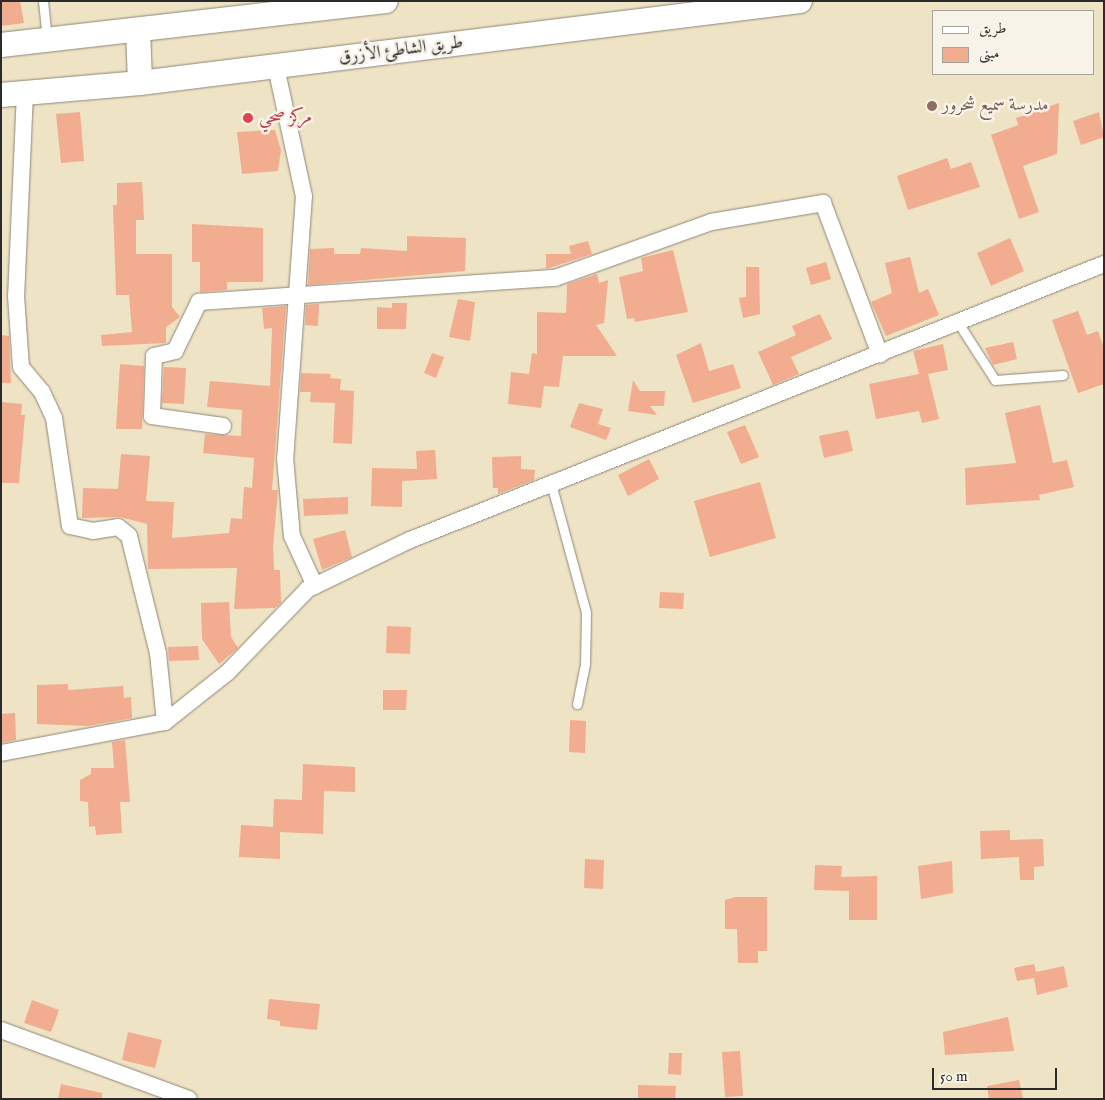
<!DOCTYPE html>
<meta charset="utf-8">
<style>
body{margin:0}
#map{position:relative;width:1105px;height:1100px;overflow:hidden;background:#efe3c5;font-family:"IM FELL English",Amiri,serif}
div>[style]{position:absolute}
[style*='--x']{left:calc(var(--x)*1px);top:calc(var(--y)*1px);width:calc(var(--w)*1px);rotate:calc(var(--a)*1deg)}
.building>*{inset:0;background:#f2ac8f}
.roads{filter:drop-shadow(0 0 1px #8d8778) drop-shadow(0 0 1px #8d8778)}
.service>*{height:9px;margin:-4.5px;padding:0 4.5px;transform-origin:4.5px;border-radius:4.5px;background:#fff}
.minor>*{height:16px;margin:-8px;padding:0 8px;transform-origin:8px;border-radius:8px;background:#fff}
.secondary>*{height:24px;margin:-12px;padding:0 12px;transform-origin:12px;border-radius:12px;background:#fff}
.dots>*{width:14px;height:14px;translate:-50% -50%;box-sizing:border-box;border:2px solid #f7f3e8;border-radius:50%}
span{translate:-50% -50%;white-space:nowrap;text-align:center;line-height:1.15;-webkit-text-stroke:5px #f7f3e8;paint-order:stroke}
.street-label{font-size:18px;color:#2b2b2b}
.education-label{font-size:18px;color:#785e54}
.left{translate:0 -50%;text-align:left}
.health-label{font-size:18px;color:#be3a42}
.frame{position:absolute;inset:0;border:2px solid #2b2b2b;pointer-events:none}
.legend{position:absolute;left:932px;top:10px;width:162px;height:65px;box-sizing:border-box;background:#f7f3e8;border:1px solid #a5a39c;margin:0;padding:6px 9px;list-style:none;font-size:15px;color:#2b2b2b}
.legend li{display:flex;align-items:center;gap:10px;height:25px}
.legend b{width:25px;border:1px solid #a5a39c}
.scale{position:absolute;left:932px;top:1068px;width:125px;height:22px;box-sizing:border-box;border:2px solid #2b2b2b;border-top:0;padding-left:6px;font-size:15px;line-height:18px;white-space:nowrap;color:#2b2b2b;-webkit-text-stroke:4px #f7f3e8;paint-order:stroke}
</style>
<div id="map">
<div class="building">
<div style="clip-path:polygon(1px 1px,20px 1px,24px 23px,1px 26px)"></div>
<div style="clip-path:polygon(1059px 103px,1057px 154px,1023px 166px,1039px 212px,1019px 219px,991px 135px,1018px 125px,1016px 118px)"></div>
<div style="clip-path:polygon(80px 112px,84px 161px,61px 163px,56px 114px)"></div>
<div style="clip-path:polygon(1099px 112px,1104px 137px,1081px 145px,1073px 121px)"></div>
<div style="clip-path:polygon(275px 130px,281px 150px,278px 171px,242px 174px,237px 132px)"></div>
<div style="clip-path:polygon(947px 158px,951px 169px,971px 162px,980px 187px,908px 210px,897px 176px)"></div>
<div style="clip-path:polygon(142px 182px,144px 220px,136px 220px,136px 254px,172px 254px,172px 307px,180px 317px,166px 327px,166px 343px,102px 346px,101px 335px,132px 332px,129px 295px,116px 295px,113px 205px,117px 205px,117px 183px)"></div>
<div style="clip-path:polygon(192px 224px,263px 228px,263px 282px,227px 282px,227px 290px,200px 292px,200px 262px,192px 262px)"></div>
<div style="clip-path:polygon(407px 236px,466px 238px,465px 271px,308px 285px,310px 249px,334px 248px,334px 254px,360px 254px,361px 248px,407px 251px)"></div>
<div style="clip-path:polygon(1010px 238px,1024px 271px,991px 286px,977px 253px)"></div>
<div style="clip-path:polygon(588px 241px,592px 254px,546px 269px,546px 254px,571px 254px,569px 246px)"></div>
<div style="clip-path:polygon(673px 250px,688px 312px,635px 322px,634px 318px,627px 319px,619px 277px,643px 271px,641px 258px)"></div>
<div style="clip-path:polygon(910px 257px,919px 293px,928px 289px,939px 315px,886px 336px,871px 302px,892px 293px,885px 263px)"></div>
<div style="clip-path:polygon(826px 262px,831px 279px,811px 285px,806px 268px)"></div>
<div style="clip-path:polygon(746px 267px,759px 267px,760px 314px,743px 318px,739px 298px,746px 297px)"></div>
<div style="clip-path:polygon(597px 274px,599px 283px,608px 280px,604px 323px,596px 325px,617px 356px,563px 356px,559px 387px,544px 386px,541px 408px,508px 404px,511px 372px,529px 374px,532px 353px,537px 354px,537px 312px,566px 313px,567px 284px)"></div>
<div style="clip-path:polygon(458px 299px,475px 302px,470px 341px,449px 337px)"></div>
<div style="clip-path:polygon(392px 303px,407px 303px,406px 329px,377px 329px,377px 307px,392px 308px)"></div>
<div style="clip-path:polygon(319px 304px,318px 326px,305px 325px,306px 305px)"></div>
<div style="clip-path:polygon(286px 306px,272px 490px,278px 490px,273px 547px,274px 570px,280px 570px,281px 603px,275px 608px,234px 609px,237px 568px,148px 569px,147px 524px,120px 517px,82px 518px,83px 488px,118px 489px,121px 454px,150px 456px,146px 501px,174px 502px,172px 538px,229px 533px,231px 518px,242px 519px,244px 487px,252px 488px,254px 458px,203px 453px,205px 434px,241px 436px,242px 410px,207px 407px,210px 381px,270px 386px,272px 328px,264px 329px,262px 308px)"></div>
<div style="clip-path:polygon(1078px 311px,1087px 335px,1098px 331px,1104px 348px,1104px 384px,1078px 393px,1052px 320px)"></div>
<div style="clip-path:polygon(820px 314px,832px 339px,791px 357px,799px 374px,773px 385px,758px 352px,796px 335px,792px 326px)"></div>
<div style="clip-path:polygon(1px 335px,9px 336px,11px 383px,1px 383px)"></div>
<div style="clip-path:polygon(1013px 342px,1017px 359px,993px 365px,985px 348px)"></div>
<div style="clip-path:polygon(701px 343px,709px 371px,733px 364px,741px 388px,693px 403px,676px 355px)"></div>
<div style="clip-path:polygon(943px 344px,948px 370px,928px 374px,939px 419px,922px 423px,919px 411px,876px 419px,869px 384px,919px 374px,913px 351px)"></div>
<div style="clip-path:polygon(432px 353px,444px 357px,436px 378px,424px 373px)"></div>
<div style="clip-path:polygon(120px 364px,144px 366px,142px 429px,116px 429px)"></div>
<div style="clip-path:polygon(164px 367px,186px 368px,184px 404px,162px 403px)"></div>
<div style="clip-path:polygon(301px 373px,331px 374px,330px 378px,341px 379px,340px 390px,354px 391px,352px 444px,333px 443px,335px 403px,310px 402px,311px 392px,300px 392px)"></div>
<div style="clip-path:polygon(633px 380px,640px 391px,665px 391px,664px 406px,650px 406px,657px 415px,628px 411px)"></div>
<div style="clip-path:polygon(1px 402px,22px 404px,21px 415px,25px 415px,19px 483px,1px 483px)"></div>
<div style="clip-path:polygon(579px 403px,603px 409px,598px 424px,611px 428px,606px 440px,570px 427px)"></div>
<div style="clip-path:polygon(1040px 405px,1053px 463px,1067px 460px,1074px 487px,1039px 495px,1040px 500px,966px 505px,965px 468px,1016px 463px,1005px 413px)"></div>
<div style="clip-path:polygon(745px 425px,759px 457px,741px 464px,727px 432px)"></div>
<div style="clip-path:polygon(848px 430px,853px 451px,824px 458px,819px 436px)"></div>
<div style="clip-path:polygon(435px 450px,437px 479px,402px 481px,402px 507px,371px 506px,372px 468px,417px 469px,416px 451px)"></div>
<div style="clip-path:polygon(521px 456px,521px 469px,535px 470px,534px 480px,498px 494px,498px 488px,493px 488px,492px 457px)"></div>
<div style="clip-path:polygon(649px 459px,659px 479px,628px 496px,618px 475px)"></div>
<div style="clip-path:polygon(760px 482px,776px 538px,710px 557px,694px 501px)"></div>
<div style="clip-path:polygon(348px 497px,348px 514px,304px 516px,303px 499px)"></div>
<div style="clip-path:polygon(345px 530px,352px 557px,322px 570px,313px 539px)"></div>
<div style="clip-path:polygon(660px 592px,684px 593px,683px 609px,659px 608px)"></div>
<div style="clip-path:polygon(229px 602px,231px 637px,238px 648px,219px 664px,202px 639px,201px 603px)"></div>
<div style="clip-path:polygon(387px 626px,411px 627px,410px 654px,386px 653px)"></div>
<div style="clip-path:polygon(198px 646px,199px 660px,169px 661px,168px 647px)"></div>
<div style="clip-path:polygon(68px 684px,68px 690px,123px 686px,124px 698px,131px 697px,132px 718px,88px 726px,37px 724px,37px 685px)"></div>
<div style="clip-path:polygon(383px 690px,407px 690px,406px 710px,383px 710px)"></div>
<div style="clip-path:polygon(15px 713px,16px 740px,1px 743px,1px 714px)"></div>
<div style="clip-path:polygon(570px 720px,586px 721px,585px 753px,569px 752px)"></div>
<div style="clip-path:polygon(125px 740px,130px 802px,120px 802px,122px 833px,96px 835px,95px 826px,89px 827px,88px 802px,80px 801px,80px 780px,91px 774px,91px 768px,114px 768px,112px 742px)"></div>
<div style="clip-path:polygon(303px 764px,355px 767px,355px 792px,324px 791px,323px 834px,280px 832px,280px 859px,239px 857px,241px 825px,273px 827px,274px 799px,302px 800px)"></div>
<div style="clip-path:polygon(1010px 830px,1010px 840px,1043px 839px,1044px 866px,1034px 867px,1034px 880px,1020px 880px,1019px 857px,981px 859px,980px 831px)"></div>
<div style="clip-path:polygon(585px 859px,604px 860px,603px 889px,584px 888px)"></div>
<div style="clip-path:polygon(952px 861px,953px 893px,921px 899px,918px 866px)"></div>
<div style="clip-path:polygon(815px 865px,842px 866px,841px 877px,877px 876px,877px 920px,849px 920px,849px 891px,814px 890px)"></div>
<div style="clip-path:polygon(735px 897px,767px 897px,767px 951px,758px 951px,758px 963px,738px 963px,737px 929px,725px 929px,725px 900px)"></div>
<div style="clip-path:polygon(1034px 964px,1036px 972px,1064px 966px,1068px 987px,1037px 995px,1034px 978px,1017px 981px,1014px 968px)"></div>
<div style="clip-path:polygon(269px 999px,320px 1004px,317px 1030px,280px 1026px,280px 1021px,267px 1019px)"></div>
<div style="clip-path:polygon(32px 1000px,59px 1010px,51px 1032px,24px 1023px)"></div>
<div style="clip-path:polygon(1008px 1017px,1014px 1051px,945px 1055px,943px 1032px)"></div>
<div style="clip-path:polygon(128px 1032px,162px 1040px,155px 1068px,122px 1060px)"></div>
<div style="clip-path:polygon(740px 1051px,743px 1096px,725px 1097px,722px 1052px)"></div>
<div style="clip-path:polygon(669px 1053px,682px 1053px,681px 1075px,668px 1074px)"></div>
<div style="clip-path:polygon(1019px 1080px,1023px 1099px,989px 1099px,987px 1086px)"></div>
<div style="clip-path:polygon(61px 1084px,102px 1093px,102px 1099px,58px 1099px)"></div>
<div style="clip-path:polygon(638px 1085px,676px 1086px,675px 1099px,638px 1099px)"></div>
</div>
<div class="roads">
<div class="service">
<div style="--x:43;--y:1;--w:37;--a:84"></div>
<div style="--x:957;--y:321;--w:70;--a:57.2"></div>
<div style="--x:995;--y:380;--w:68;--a:-4.2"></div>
<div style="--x:552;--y:487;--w:130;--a:74.8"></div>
<div style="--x:586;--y:612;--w:52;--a:91.1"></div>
<div style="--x:585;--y:664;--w:41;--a:101.3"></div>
</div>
<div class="minor">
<div style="--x:276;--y:67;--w:132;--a:77.8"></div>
<div style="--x:304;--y:196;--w:263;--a:94.1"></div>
<div style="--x:285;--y:458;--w:78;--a:84.9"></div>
<div style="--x:292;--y:536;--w:55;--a:65.3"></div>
<div style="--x:25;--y:92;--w:204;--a:92.5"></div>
<div style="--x:16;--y:296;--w:71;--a:86"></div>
<div style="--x:21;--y:367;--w:33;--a:50"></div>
<div style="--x:42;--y:392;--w:29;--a:65"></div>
<div style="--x:54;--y:418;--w:109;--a:81.6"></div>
<div style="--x:70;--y:526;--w:24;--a:12"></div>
<div style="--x:93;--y:531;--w:25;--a:-9"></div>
<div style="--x:118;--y:527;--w:14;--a:39"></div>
<div style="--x:129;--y:536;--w:121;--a:76.1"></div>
<div style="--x:158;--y:653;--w:69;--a:84.2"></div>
<div style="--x:223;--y:426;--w:72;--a:-172"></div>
<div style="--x:152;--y:416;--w:60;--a:-88.1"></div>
<div style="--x:154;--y:356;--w:22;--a:-13"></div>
<div style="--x:175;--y:351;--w:55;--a:-63.9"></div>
<div style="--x:199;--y:302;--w:357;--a:-3.9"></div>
<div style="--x:555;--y:278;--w:166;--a:-19.7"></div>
<div style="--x:711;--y:222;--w:114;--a:-9.6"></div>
<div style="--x:823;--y:203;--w:162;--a:69.4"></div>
<div style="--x:1;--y:753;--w:167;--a:-10.7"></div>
<div style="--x:165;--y:722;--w:80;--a:-38.4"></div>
<div style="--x:228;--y:672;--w:115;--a:-46.1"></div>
<div style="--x:308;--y:589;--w:113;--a:-25.7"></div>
<div style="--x:410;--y:540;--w:747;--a:-21.69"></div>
<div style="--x:1;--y:1030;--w:200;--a:20.2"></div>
</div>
<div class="secondary">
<div style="--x:138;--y:30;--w:53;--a:87.8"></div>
<div style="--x:1;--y:45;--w:387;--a:-6.5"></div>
<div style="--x:1;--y:95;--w:140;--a:-4.9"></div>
<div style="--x:140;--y:83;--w:665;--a:-7.08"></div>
</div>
</div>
<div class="dots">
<div style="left:932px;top:106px;background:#8d6e63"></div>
<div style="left:248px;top:118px;background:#e0444e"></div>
</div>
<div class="street-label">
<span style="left:401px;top:51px;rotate:-7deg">طريق الشاطئ الأزرق</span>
</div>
<div class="education-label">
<span class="left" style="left:942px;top:106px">مدرسة سميع شحرور</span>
</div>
<div class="health-label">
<span class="left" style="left:259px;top:118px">مركز صحي</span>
</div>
<div class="frame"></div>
<ul class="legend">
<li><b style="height:6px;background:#fff"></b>طريق</li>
<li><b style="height:14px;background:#f2ac8f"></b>مبنى</li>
</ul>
<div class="scale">50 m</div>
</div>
